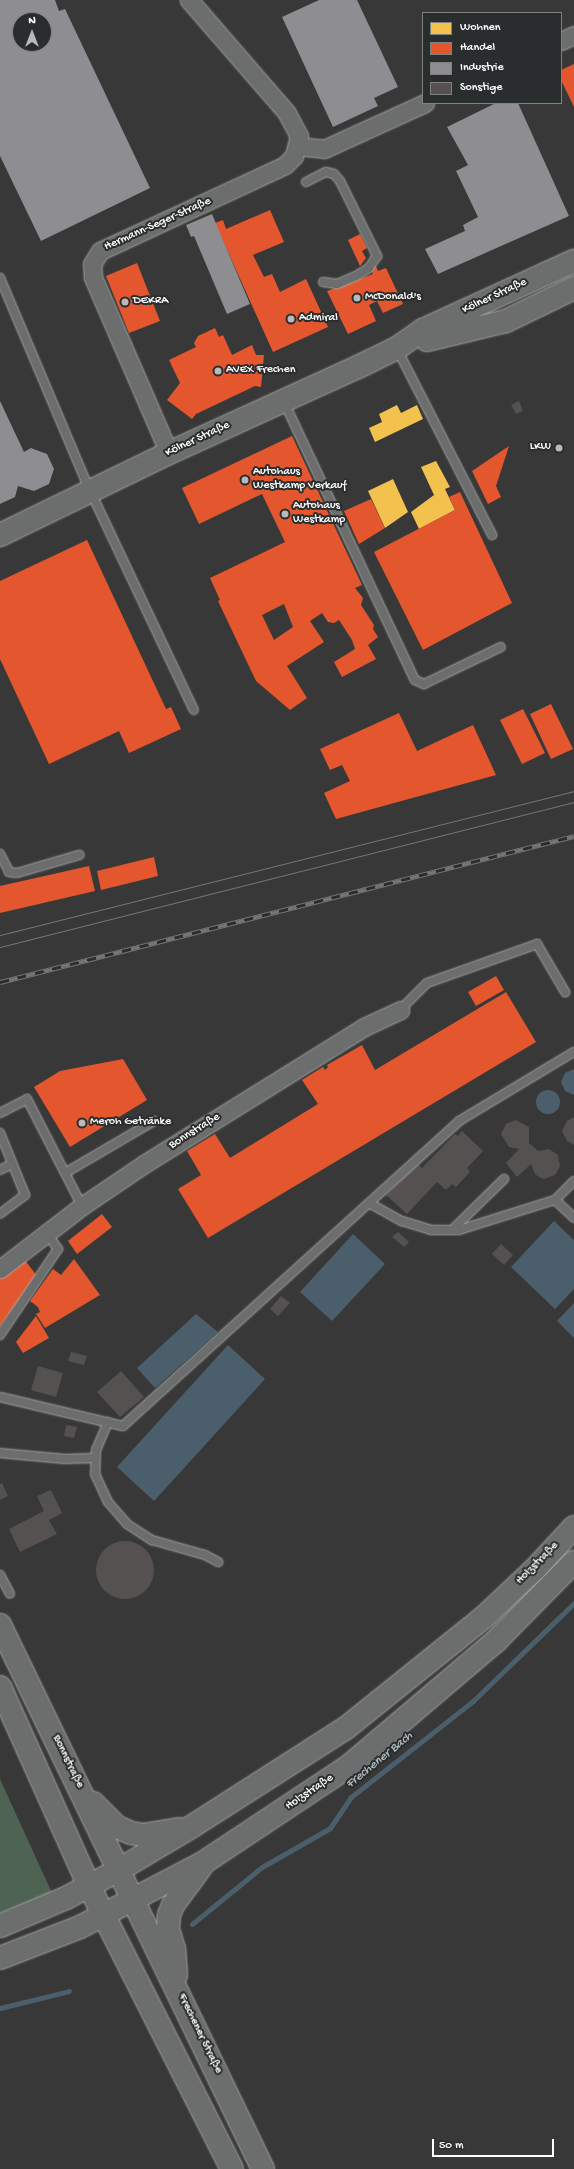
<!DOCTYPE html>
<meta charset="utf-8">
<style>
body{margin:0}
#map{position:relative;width:574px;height:2169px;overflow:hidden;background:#383838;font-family:"Gochi Hand",sans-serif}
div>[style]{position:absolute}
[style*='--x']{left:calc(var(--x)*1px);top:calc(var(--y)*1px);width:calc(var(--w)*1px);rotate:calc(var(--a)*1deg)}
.green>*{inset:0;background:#4e6352}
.water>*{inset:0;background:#4a5f6b}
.round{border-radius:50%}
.homes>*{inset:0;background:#f2c14e}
.shops>*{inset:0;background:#e4572e}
.industry>*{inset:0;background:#8d8d92}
.stream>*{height:5px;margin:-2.5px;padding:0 2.5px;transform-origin:2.5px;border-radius:2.5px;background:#4a5f6b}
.building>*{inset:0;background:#555150}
.roads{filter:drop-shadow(0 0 1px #a5a5a5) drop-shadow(0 0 1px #a5a5a5)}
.lane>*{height:8px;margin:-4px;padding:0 4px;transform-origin:4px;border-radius:4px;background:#6c6d6d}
.street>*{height:17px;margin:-8.5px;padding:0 8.5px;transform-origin:8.5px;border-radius:8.5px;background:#6c6d6d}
.secondary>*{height:22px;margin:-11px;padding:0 11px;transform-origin:11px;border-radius:11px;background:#6c6d6d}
.tram>*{height:1px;margin:-0.5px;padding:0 0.5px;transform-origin:0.5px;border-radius:0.5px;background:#757676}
.rail>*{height:4.5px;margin-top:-2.25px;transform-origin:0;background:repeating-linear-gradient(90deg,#2a2d2e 0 9px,#757676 0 18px);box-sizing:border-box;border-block:1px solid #757676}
.dots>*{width:11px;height:11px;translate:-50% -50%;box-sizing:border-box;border:2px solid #2a2d2e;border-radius:50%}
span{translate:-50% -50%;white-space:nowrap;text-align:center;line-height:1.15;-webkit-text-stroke:4px #2a2d2e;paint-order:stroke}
.street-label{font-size:12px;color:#fff}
.poi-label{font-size:12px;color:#fff}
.left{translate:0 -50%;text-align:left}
.right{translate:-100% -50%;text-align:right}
.water-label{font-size:13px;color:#aeb9bf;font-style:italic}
.legend{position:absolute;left:422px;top:12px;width:140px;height:92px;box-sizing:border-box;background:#2a2d2e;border:1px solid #7f8182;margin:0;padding:5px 7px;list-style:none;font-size:12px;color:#fff}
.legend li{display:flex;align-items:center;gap:8px;height:20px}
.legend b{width:20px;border:1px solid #7f8182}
.north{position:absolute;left:12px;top:12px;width:40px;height:40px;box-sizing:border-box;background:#2a2d2e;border:1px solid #7f8182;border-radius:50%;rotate:0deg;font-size:11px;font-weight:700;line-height:16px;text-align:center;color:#fff}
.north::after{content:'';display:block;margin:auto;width:14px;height:18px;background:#b9b9b9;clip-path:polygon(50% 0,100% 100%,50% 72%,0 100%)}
.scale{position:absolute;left:432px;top:2139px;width:122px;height:18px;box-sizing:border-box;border:2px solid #fff;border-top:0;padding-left:5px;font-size:12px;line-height:14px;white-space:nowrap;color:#fff;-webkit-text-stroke:3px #2a2d2e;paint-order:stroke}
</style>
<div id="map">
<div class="green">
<div style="clip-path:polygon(0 1779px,52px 1893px,0 1913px)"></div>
</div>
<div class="water">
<div style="clip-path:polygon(574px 1069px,574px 1095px,565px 1091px,561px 1082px,565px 1073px)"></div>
<div class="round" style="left:536px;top:1090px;width:24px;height:24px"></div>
<div style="clip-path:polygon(554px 1221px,574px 1240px,574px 1289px,555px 1309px,511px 1267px)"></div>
<div style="clip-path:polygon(353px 1234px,385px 1264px,332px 1321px,300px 1292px)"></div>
<div style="clip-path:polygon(574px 1303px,574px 1338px,557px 1321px)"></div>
<div style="clip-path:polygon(196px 1314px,218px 1332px,155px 1388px,137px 1368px)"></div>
<div style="clip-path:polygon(228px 1345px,265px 1379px,154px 1501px,117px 1467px)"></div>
</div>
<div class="homes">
<div style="clip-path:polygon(397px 405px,401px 413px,417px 405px,423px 419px,375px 442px,369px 428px,382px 422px,379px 414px)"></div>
<div style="clip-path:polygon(436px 461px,450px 487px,445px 489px,455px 510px,419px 529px,411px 512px,434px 495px,421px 467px)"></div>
<div style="clip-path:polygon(393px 479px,408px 512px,385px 528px,368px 491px)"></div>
</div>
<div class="shops">
<div style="clip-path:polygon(574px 64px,574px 107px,561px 80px,561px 70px)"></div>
<div style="clip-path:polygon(270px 210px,284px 242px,253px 255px,264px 277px,272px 274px,280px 292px,306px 279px,328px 327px,273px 352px,215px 223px,223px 220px,226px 229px)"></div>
<div style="clip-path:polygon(360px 234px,367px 248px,362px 251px,366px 258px,360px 266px,348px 240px)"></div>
<div style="clip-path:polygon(137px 263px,160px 321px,129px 333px,106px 276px)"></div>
<div style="clip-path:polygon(375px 264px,378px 271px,386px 268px,403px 304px,383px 313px,377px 301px,369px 305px,376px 321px,348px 334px,327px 291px,373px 274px,371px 270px)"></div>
<div style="clip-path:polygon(215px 328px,219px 337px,223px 335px,232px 355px,252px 345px,256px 355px,264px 355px,261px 387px,255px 386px,196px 414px,192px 419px,167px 400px,180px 383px,169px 360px,196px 347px,194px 343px,198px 336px)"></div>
<div style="clip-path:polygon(evenodd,292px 436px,362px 585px,355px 588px,363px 598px,361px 605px,374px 625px,373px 629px,378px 637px,368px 645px,376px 659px,342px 677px,334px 662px,355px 649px,352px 640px,339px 620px,334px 623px,328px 622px,322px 613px,310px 621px,324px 642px,287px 666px,307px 698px,290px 710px,256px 681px,218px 601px,220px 600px,210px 578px,285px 542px,262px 494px,199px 524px,182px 488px,292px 436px,284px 604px,293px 627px,274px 640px,262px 615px,284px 604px)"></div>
<div style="clip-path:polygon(509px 446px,496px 486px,501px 497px,488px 504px,472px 471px)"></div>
<div style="clip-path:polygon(460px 492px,512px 603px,423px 650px,374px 552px,455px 510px,449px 497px)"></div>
<div style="clip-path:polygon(371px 499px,385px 528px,359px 544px,344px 511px)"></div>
<div style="clip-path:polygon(87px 540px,166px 709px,171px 707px,181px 729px,129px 753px,119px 731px,49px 764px,0 659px,0 581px)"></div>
<div style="clip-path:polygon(551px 704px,573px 749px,551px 759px,530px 714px)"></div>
<div style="clip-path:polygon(523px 709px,545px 753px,522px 764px,500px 720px)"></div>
<div style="clip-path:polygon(399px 713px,417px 751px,473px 725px,496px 775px,336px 819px,324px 793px,350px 781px,342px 765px,330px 770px,320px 749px)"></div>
<div style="clip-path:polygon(154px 857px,158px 876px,101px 890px,97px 871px)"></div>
<div style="clip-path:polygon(89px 866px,95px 891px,0 913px,0 886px)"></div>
<div style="clip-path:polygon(496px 976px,504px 990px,476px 1006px,468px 992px)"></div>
<div style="clip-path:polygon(506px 992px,536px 1042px,208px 1238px,178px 1189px,201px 1175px,187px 1151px,215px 1134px,230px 1158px,318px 1104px,302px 1080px,323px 1067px,325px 1070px,328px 1067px,327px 1065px,362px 1045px,375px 1070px)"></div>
<div style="clip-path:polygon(123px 1059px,147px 1100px,70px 1147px,34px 1087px,60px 1071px)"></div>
<div style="clip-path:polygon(102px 1214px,112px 1227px,77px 1254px,68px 1241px)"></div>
<div style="clip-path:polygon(24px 1259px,37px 1276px,0 1326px,0 1278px)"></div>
<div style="clip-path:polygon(74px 1259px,100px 1295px,45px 1328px,36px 1314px,40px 1312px,38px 1307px,30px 1301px,53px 1269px,61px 1275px)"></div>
<div style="clip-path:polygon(36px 1316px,49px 1338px,23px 1353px,16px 1342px)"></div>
</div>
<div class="industry">
<div style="clip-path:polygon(evenodd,0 0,55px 0,59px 11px,65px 9px,150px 188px,41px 241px,0 156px,0 0,20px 20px,44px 20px,44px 44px,20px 44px,20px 20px)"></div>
<div style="clip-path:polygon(319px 0,357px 0,398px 87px,374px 98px,378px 106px,333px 127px,282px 17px)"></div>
<div style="clip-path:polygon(496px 103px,518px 103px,569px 216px,438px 274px,425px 249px,465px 231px,463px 225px,478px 217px,456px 171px,468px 165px,447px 127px)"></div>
<div style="clip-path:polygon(212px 214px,250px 304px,227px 314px,194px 236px,191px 237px,186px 225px)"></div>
<div style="clip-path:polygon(0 401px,24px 452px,31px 448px,47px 454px,54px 469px,49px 484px,34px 491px,18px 486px,15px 497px,0 504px)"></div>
</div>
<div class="stream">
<div style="--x:192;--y:1924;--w:90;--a:-39.2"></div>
<div style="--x:262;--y:1867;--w:78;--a:-29.8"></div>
<div style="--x:330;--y:1828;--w:37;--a:-56"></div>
<div style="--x:351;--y:1797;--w:155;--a:-38.2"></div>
<div style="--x:473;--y:1701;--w:141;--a:-44.1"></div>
<div style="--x:0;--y:2008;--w:71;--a:-13.8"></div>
</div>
<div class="building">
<div style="clip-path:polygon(519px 401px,523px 411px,516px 414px,511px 405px)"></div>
<div style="clip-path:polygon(574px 1117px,574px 1145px,567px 1141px,562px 1131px,567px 1121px)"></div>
<div style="clip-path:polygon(516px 1120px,529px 1127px,529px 1143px,538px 1151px,549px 1149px,558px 1155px,560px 1166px,555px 1175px,544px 1179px,539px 1177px,535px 1174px,531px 1164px,517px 1177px,506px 1163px,519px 1149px,509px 1147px,501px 1134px,506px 1124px)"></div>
<div style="clip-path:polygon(462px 1131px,483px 1151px,467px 1168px,470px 1172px,456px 1187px,452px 1184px,446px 1190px,437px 1182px,407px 1214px,386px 1195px,417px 1163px,422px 1168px,455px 1134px,458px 1136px)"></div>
<div style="clip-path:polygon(398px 1232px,409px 1242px,404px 1247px,392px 1237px)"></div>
<div style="clip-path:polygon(501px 1244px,513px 1255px,504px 1265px,492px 1254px)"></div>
<div style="clip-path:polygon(281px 1296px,290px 1303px,278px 1316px,270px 1309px)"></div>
<div style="clip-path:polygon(71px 1352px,87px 1356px,84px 1365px,68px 1361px)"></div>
<div style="clip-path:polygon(38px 1366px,63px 1373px,56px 1397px,31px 1390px)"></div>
<div style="clip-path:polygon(121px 1371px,144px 1397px,120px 1417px,97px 1392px)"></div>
<div style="clip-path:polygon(66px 1425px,77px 1427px,74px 1438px,64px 1436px)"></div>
<div style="clip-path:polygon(2px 1483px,8px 1496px,0 1500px,0 1484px)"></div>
<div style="clip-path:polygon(51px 1490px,62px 1513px,49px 1520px,57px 1534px,20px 1552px,9px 1529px,44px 1511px,37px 1496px)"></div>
<div class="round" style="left:96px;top:1541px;width:58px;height:58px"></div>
</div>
<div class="roads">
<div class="lane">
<div style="--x:306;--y:182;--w:22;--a:-27"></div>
<div style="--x:326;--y:172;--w:8;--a:14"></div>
<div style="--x:334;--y:174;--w:9;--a:49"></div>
<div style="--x:340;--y:181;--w:84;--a:63.7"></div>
<div style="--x:377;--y:256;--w:14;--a:124"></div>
<div style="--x:369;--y:268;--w:15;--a:148"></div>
<div style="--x:356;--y:276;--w:21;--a:157"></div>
<div style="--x:337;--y:284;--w:14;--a:-172"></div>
<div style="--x:0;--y:278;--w:221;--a:67.1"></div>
<div style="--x:86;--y:482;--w:252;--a:64.7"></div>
<div style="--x:397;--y:349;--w:209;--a:62.9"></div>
<div style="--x:284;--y:402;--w:307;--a:64.8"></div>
<div style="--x:415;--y:680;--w:10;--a:24"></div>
<div style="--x:424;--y:684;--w:85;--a:-25.7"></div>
<div style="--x:0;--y:854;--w:20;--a:63"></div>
<div style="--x:9;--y:872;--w:8;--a:7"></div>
<div style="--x:17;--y:873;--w:65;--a:-16.2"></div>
<div style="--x:400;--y:1010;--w:38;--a:-45"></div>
<div style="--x:427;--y:983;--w:117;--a:-19.5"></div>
<div style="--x:537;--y:944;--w:56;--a:59.7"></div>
<div style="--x:0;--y:1113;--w:30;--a:-27"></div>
<div style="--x:27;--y:1099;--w:120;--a:62.8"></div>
<div style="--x:0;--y:1133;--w:67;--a:68"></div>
<div style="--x:25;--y:1195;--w:31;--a:143"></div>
<div style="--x:0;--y:1170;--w:13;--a:-27"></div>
<div style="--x:65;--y:1173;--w:103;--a:-30.3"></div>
<div style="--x:555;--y:1200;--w:26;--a:43"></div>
<div style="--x:369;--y:1203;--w:38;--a:29"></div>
<div style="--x:402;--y:1221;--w:31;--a:17"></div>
<div style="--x:432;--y:1230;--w:27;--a:0"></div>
<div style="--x:459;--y:1230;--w:101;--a:-17.4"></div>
<div style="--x:555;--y:1200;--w:27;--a:-45"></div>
<div style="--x:452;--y:1230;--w:73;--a:-44.4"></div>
<div style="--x:0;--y:1335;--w:104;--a:-56"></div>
<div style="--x:58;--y:1249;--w:19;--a:-125"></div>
<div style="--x:0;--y:1397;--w:126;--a:13.3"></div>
<div style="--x:123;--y:1426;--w:454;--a:-42.2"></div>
<div style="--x:459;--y:1121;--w:134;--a:-31"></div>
<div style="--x:108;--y:1422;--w:30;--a:113"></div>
<div style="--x:96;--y:1450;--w:24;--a:92"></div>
<div style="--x:95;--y:1474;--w:31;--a:65"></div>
<div style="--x:108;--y:1502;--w:29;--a:49"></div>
<div style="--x:127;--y:1524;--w:30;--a:33"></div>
<div style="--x:152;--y:1540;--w:55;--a:15.8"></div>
<div style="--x:205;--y:1555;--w:15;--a:28"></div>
<div style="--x:0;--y:1453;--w:65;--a:5.3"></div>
<div style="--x:65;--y:1459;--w:30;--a:-2"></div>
<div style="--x:0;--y:1575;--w:21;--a:62"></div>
</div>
<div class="street">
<div style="--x:561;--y:41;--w:14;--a:-25"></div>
<div style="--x:297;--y:146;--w:27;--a:6"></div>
<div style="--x:324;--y:149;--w:111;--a:-24.5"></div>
<div style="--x:169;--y:453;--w:192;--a:-113.4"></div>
<div style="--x:93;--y:277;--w:13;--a:-94"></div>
<div style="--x:92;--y:264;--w:15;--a:-58"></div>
<div style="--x:100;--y:251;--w:204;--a:-24.9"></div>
<div style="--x:285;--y:165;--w:13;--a:-45"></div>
<div style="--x:294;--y:156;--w:21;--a:-76"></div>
<div style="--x:299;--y:136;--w:26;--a:-118"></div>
<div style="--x:287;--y:113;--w:150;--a:-130.9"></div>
<div style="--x:0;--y:1269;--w:103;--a:-37.5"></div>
<div style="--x:82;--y:1206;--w:75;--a:-34.1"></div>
<div style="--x:144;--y:1164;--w:259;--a:-31.9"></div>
<div style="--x:364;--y:1027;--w:40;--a:-25"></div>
</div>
<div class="secondary">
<div style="--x:427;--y:340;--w:81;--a:-13.5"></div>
<div style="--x:506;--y:321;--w:76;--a:-25.9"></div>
<div style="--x:0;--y:535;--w:188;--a:-25.9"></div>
<div style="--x:169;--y:453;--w:208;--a:-24.5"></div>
<div style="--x:358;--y:367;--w:43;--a:-26"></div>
<div style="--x:397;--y:348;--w:32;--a:-35"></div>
<div style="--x:423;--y:330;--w:166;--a:-24.6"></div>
<div style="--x:0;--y:1625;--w:604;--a:64.2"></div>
<div style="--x:0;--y:1687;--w:218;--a:65.9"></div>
<div style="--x:89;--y:1886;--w:317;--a:63.2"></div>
<div style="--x:93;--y:1803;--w:34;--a:45"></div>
<div style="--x:117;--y:1827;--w:15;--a:23"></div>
<div style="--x:131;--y:1833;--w:12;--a:9"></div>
<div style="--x:143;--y:1835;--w:37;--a:-9"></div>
<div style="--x:0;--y:1926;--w:72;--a:-23"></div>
<div style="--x:66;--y:1898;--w:58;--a:-27.9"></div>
<div style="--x:117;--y:1871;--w:86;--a:-30.7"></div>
<div style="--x:191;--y:1827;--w:184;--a:-32.6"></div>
<div style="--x:346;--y:1728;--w:176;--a:-38.8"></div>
<div style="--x:483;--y:1618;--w:71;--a:-43.3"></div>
<div style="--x:535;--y:1569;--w:57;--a:-47.1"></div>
<div style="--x:0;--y:1958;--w:86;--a:-21.2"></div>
<div style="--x:80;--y:1927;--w:139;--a:-27.5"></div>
<div style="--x:203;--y:1863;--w:175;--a:-33.6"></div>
<div style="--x:349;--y:1766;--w:193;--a:-40.4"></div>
<div style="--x:496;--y:1641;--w:111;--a:-45.4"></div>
<div style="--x:176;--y:1975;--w:26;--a:-94"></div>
<div style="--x:174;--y:1949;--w:21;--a:-107"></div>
<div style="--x:168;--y:1929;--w:14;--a:-86"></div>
<div style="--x:169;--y:1915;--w:11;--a:-68"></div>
<div style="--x:173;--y:1905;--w:47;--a:-53.6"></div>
</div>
</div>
<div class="tram">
<div style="--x:0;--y:935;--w:592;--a:-14.08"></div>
<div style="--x:0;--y:947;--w:592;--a:-14.18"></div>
</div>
<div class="rail">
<div style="--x:0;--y:982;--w:592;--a:-14.27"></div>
</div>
<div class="dots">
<div style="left:357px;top:298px;background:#b9b9b9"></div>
<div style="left:125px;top:302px;background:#b9b9b9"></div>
<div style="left:291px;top:319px;background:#b9b9b9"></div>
<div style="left:218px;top:371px;background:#b9b9b9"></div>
<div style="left:559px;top:448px;background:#b9b9b9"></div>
<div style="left:245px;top:480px;background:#b9b9b9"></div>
<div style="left:285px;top:514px;background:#b9b9b9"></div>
<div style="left:82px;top:1123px;background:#b9b9b9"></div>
</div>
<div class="street-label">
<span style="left:158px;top:225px;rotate:-24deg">Hermann-Seger-Straße</span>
<span style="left:495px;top:297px;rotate:-25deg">Kölner Straße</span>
<span style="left:198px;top:440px;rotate:-25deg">Kölner Straße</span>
<span style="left:195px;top:1132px;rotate:-32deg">Bonnstraße</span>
<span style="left:538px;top:1564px;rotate:-45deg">Holzstraße</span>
<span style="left:67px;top:1762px;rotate:64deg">Bonnstraße</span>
<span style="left:310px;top:1793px;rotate:-34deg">Holzstraße</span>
<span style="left:199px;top:2034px;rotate:64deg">Frechener Straße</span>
</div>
<div class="poi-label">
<span class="left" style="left:365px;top:298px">McDonald's</span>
<span class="left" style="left:133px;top:302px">DEKRA</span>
<span class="left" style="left:299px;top:319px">Admiral</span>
<span class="left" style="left:226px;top:371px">AVEX Frechen</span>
<span class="right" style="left:551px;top:448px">LKW</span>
<span class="left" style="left:253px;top:480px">Autohaus<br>Westkamp Verkauf</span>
<span class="left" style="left:293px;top:514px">Autohaus<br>Westkamp</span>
<span class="left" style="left:90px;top:1123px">Meroh Getränke</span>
</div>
<div class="water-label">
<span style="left:380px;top:1761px;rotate:-39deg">Frechener Bach</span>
</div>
<ul class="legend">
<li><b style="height:11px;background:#f2c14e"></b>Wohnen</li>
<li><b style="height:11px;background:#e4572e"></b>Handel</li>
<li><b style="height:11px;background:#8d8d92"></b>Industrie</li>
<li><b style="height:11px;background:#555150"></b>Sonstige</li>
</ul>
<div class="north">N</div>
<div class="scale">50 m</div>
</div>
